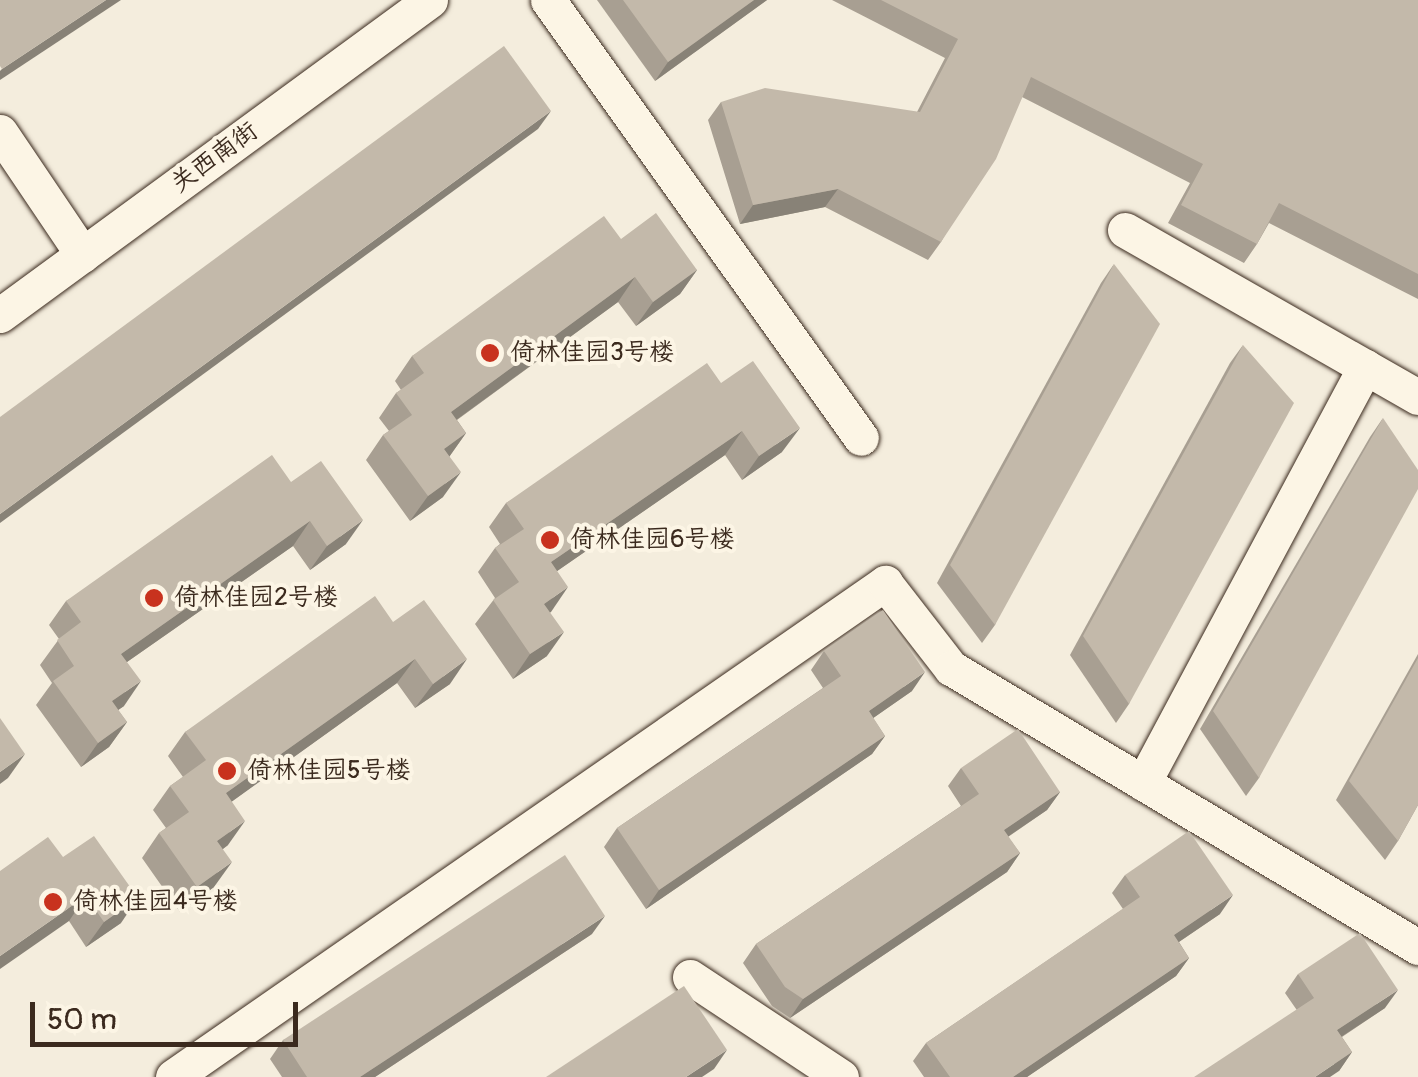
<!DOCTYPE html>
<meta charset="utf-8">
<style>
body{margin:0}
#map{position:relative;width:1418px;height:1077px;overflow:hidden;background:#f4eddd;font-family:Pangolin,"LXGW WenKai TC",sans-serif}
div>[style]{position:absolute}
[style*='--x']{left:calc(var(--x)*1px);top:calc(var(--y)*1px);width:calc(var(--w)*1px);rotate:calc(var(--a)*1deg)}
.roads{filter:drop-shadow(0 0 2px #3b2a1e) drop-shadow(0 0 2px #3b2a1e)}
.minor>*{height:35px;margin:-17.5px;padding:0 17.5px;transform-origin:17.5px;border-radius:17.5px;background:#fcf5e5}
.wall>*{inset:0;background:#a89f92}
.shaded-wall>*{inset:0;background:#888277}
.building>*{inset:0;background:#c3b9aa}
.dots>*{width:28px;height:28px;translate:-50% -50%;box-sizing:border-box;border:5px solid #fcf5e5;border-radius:50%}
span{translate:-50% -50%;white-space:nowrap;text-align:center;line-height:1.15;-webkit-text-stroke:8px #fcf5e5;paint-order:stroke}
.street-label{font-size:25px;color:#3b2a1e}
.poi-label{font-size:25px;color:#3b2a1e}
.left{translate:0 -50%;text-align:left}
.scale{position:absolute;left:30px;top:1002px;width:268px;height:45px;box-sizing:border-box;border:5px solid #3b2a1e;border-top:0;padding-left:12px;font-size:30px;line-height:35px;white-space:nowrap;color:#3b2a1e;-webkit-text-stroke:8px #fcf5e5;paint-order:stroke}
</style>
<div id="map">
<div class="roads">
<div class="minor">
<div style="--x:548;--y:0;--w:538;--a:54.45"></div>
<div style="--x:0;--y:132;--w:148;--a:56"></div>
<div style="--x:1125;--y:230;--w:337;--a:29.7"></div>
<div style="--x:0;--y:315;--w:533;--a:-36.22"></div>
<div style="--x:1143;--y:783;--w:472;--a:-61.9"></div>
<div style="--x:690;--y:977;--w:181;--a:33.5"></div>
<div style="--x:173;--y:1077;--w:867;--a:-34.75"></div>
<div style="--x:885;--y:583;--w:108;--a:52.2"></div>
<div style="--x:951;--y:668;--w:544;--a:30.86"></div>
</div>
</div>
<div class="wall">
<div style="clip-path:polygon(597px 0,767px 0,655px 81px)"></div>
<div style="clip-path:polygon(832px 0,1418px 0,1418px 299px,1269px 223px,1257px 244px,1244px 263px,1168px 223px,1190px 183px,1022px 97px,941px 242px,928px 260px,825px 207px,740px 224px,708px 120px,721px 102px,917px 112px,945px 58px)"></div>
<div style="clip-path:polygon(621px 239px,697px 270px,680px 294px,636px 326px,618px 302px,457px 420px,466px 433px,449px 457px,443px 497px,410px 521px,366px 460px,383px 435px,389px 431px,379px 418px,396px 393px,401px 390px,395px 381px,412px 356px)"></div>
<div style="clip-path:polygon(1114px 264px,995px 625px,982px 643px,937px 583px,1101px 283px)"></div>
<div style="clip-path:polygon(1243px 345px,1129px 704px,1116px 723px,1070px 655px,1230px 363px)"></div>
<div style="clip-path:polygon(721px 383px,782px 452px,742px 480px,725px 455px,557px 571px,550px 612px,547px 656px,513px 679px,475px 624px,495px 598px,478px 572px,495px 548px,500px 544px,489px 527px,506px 503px)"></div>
<div style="clip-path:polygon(1383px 418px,1259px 778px,1246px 796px,1200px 729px,1370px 437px)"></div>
<div style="clip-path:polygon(291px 482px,346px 544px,310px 570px,293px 546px,127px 662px,124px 706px,118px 710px,127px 722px,109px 747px,81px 767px,36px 705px,52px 683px,40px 665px,59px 639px,49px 625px,66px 601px)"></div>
<div style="clip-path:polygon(393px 622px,450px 684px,415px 708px,397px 683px,232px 801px,228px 845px,223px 849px,214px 887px,180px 912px,142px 858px,159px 833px,166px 828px,153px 810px,170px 786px,183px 777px,168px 756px,185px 732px)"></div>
<div style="clip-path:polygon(824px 651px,912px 691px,873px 718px,885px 736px,872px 754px,646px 909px,604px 847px,617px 828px,823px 688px,811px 670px)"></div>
<div style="clip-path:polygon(1418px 654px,1418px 805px,1398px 841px,1385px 860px,1336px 800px)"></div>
<div style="clip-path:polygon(961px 768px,1060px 792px,1047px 810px,1008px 837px,1020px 853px,1007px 872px,790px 1018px,772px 1006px,743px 963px,756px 944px,961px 806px,948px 786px)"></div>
<div style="clip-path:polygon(63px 857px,121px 923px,86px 947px,69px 921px)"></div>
<div style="clip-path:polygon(1125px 875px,1220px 914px,1179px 942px,1189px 958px,1176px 976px,1027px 1077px,924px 1077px,913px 1061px,926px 1043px,1123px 909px,1112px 893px)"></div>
<div style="clip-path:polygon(592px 934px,375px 1077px,282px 1077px,270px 1059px,283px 1040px)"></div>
<div style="clip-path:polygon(1298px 974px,1385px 1008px,1342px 1037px,1352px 1052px,1339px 1071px,1285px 993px)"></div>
</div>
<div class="shaded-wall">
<div style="clip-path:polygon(106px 0,121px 0,0 80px,0 71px,2px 69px)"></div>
<div style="clip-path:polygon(754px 0,767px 0,655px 81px,668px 62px)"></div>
<div style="clip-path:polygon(551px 111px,538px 129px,0 523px,0 514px)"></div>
<div style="clip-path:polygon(838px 189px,825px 207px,740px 224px,753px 205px)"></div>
<div style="clip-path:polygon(697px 270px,680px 294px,636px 326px,653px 302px)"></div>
<div style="clip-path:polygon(635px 277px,618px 302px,434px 436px,451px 412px)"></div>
<div style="clip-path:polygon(800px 428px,782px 452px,742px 480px,759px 456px)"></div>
<div style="clip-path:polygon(742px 431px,725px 455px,534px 587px,551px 562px)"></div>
<div style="clip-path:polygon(466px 433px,449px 457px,444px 449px)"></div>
<div style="clip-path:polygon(461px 472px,443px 497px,410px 521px,428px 496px)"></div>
<div style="clip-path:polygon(363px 520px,346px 544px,310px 570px,327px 546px)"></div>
<div style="clip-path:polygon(310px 521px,293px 546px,104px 678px,121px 654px)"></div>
<div style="clip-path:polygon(568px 587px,551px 612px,527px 629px,544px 604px)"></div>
<div style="clip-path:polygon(564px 632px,547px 656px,513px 679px,530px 654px)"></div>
<div style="clip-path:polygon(415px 659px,397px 683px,209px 818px,226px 793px)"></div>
<div style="clip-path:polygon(467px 659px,450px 684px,415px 708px,433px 684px)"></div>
<div style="clip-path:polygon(925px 672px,912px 691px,856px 730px,869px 711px)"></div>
<div style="clip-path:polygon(141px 681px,124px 706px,95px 726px,112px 701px)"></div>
<div style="clip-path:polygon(127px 722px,109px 747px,81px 767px,98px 743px)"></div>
<div style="clip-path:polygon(885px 736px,872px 754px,646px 909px,659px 890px)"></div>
<div style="clip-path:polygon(25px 754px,8px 778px,0 784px,0 772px)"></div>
<div style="clip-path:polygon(1060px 792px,1047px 810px,991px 848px,1004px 830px)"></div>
<div style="clip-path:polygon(245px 821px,228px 845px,200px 866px,217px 841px)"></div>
<div style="clip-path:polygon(1020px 853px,1007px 872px,790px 1018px,803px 999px)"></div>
<div style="clip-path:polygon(232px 862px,214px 887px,180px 912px,197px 887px)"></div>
<div style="clip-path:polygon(1233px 895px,1220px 914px,1161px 954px,1174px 935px)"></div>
<div style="clip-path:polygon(86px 896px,69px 921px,0 969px,0 956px)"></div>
<div style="clip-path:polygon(138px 898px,121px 923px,86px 947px,104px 922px)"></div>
<div style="clip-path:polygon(605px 916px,592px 934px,375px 1077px,360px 1077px)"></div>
<div style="clip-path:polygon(1189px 958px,1176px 976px,1027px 1077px,1013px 1077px)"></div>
<div style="clip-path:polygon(1398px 990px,1385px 1008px,1324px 1048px,1337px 1030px)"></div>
<div style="clip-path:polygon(727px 1050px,714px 1069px,702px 1077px,686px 1077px)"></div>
<div style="clip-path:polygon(1352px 1052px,1339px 1071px,1330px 1077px,1315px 1077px)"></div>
</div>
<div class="building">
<div style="clip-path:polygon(0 0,106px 0,2px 69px,0 66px)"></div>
<div style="clip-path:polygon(623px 0,754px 0,668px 62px)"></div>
<div style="clip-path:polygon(881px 0,1418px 0,1418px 274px,1279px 203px,1257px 244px,1181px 205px,1203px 164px,1031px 77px,996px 159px,941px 242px,838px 189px,753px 205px,721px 102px,765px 88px,920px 112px,958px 39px)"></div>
<div style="clip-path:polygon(504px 46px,551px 111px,0 514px,0 417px)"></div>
<div style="clip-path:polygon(656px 213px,697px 270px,653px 302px,635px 277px,451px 412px,466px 433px,444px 449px,461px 472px,428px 496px,383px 435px,412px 415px,396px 393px,424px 373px,412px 356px,604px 216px,621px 239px)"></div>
<div style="clip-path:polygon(1114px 264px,1160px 324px,995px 625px,950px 565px)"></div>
<div style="clip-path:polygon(1243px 345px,1294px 403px,1129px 704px,1083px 636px)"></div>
<div style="clip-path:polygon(753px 361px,800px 428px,759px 456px,742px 431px,551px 562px,568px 587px,544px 604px,564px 632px,530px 654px,493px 600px,519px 582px,495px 548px,524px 529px,506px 503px,707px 363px,721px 383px)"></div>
<div style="clip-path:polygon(1383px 418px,1418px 470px,1418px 489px,1259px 778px,1213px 711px)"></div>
<div style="clip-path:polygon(272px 455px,291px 482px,321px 461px,363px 520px,327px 546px,310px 521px,121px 654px,141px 681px,112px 701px,127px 722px,98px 743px,53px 681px,74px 666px,57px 640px,81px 622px,66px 601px)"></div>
<div style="clip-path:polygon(375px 596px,393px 622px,424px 600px,467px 659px,433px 684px,415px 659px,226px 793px,245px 821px,217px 841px,232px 862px,197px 887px,159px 833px,189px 812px,170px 786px,206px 760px,185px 732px)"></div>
<div style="clip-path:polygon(883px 610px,925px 672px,869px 711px,885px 736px,659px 890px,617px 828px,841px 676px,824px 651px)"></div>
<div style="clip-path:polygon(1418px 658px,1418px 805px,1398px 841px,1349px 781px)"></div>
<div style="clip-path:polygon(0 718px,25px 754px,0 772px)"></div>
<div style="clip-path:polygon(1018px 729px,1060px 792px,1004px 830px,1020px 853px,803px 999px,785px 987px,756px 944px,979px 794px,961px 768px)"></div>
<div style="clip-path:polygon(1189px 831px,1233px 895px,1174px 935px,1189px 958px,1013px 1077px,950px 1077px,926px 1043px,1140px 897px,1125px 875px)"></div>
<div style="clip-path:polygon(94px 836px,138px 898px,104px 922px,86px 896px,0 956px,0 871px,48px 837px,63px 857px)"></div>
<div style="clip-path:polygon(565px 855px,605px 916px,360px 1077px,307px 1077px,283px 1040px)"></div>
<div style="clip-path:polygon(1360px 933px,1398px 990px,1337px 1030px,1352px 1052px,1315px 1077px,1194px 1077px,1314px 998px,1298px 974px)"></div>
<div style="clip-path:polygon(684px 986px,727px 1050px,686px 1077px,546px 1077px)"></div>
</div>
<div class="dots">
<div style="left:490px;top:353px;background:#c8321e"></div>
<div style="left:550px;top:540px;background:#c8321e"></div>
<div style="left:154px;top:598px;background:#c8321e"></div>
<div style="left:227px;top:771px;background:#c8321e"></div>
<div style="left:53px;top:902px;background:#c8321e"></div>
</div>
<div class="street-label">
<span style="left:215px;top:158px;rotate:-36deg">关西南街</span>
</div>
<div class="poi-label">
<span class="left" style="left:510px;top:353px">倚林佳园3号楼</span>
<span class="left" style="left:570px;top:540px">倚林佳园6号楼</span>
<span class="left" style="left:174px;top:598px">倚林佳园2号楼</span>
<span class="left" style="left:247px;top:771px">倚林佳园5号楼</span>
<span class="left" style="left:73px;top:902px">倚林佳园4号楼</span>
</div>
<div class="scale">50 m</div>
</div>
